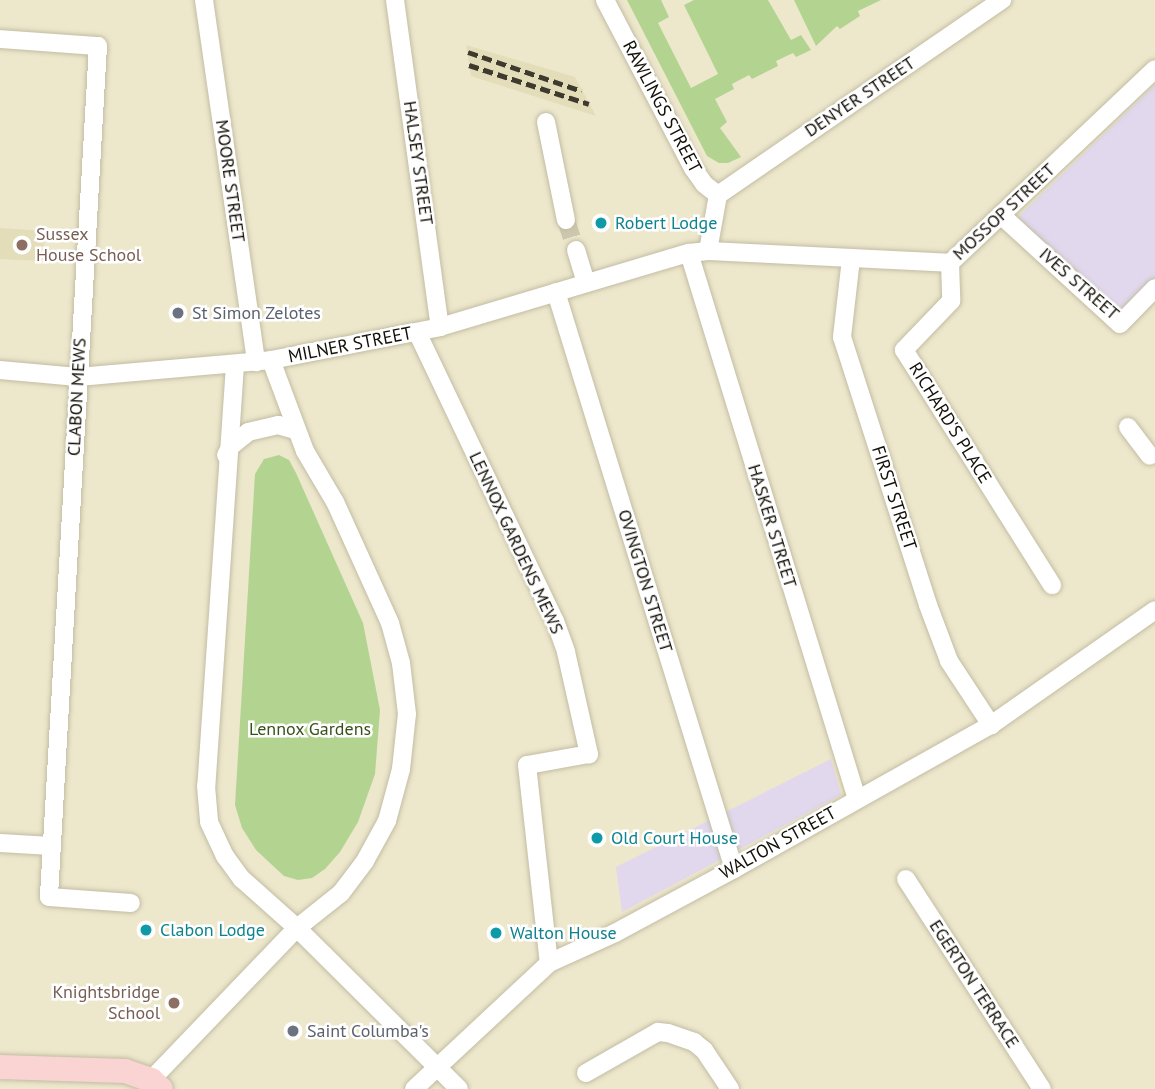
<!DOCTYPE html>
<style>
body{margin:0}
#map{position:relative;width:1155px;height:1089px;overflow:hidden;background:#ede7cc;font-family:"PT Sans",sans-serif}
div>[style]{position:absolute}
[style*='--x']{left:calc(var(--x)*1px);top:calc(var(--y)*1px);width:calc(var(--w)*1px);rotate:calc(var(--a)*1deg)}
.commercial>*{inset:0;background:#e1d8ee}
.built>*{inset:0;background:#e4ddba}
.green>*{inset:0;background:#b3d490}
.minor-tunnel>*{height:18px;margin-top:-9px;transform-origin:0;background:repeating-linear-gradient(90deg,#ccc7ae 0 18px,transparent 0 27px)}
.roads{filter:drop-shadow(0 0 2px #c2bda3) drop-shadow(0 0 2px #c2bda3)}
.minor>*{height:18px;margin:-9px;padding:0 9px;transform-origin:9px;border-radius:9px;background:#fff}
.secondary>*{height:24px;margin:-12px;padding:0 12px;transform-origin:12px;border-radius:12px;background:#f9d4d2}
.rail>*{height:5px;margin-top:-2.5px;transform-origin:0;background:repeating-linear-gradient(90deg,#3e3b2e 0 10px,transparent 0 15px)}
.dots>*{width:19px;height:19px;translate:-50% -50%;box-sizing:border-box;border:4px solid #fff;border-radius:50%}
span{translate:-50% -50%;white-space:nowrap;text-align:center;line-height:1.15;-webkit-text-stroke:5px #fff;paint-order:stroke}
.street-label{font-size:18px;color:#121007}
.culture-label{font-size:18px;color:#0d838f}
.left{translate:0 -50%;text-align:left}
.education-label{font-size:18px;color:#785e54}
.right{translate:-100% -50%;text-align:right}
.worship-label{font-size:18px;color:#5b616d}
.park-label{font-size:18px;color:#385118}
</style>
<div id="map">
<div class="commercial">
<div style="clip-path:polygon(1155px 85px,1155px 279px,1122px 313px,1015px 220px)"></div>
<div style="clip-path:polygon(831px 759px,841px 795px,622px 912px,616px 867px)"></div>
</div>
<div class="built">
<div style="clip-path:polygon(466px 45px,575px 77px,596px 116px,471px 76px)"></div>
<div style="clip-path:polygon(0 228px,45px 231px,43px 261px,0 259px)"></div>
</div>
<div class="green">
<div style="clip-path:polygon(627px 0,661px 0,669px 17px,658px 23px,691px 88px,718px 74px,684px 5px,694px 0,768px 0,791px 40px,801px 35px,811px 50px,796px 57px,793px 53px,776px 61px,778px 66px,752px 79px,749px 75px,732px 84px,734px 89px,715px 99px,727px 122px,720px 128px,741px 157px,728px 163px,719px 163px,707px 156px)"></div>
<div style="clip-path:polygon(794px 0,881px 0,858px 11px,860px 16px,840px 29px,837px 26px,816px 46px)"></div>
<div style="clip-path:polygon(279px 455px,289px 460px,296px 473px,363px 623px,380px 710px,375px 774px,358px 822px,340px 852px,325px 869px,312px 878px,298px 880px,284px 876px,256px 850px,242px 828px,235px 805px,255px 474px,264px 459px)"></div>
</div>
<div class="minor-tunnel">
<div style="--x:566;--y:220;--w:32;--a:72"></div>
</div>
<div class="roads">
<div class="minor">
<div style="--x:204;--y:0;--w:366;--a:81.8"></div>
<div style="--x:395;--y:0;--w:330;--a:82.2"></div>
<div style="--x:605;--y:0;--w:190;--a:62.4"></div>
<div style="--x:693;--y:168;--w:19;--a:55"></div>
<div style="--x:704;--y:184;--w:18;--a:38"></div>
<div style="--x:0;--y:39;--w:98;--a:4.1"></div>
<div style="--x:98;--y:46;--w:852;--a:93.3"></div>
<div style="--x:49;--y:897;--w:82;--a:4.2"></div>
<div style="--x:546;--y:122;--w:100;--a:78.5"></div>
<div style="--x:718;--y:195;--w:345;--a:-34.5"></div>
<div style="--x:1001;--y:215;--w:161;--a:42.5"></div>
<div style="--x:1120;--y:324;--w:50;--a:-45.8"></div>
<div style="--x:576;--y:250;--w:34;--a:73"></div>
<div style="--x:708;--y:251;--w:57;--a:-79.9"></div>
<div style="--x:689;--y:253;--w:571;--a:72.9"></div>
<div style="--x:851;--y:259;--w:79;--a:96.6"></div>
<div style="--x:842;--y:337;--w:281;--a:72.2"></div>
<div style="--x:928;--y:605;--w:60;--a:69.4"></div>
<div style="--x:949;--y:661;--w:77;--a:56.7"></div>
<div style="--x:950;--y:263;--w:38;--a:88"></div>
<div style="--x:951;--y:301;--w:68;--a:133.8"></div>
<div style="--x:904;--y:350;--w:278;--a:57.8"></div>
<div style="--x:556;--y:292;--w:604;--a:72.86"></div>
<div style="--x:417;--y:332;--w:320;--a:64.5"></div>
<div style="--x:555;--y:621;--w:33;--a:70"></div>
<div style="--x:566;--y:652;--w:105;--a:77.3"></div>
<div style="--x:589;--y:754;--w:63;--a:169.9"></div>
<div style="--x:527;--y:765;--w:199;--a:83.7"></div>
<div style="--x:235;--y:365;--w:422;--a:93.9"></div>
<div style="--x:206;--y:786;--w:36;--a:85"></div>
<div style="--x:209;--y:822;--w:38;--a:65"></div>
<div style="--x:225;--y:856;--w:29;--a:54"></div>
<div style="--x:242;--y:879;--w:74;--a:41.7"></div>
<div style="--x:297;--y:928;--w:228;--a:44.8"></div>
<div style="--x:0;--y:370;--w:78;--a:5.1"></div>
<div style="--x:78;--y:377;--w:194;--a:-5"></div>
<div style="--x:271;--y:360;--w:172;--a:-11"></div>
<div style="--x:440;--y:327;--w:260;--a:-16.6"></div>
<div style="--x:689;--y:253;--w:19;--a:-6"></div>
<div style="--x:708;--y:251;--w:242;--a:2.8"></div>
<div style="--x:950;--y:263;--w:282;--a:-43.4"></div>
<div style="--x:1128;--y:427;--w:36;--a:53"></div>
<div style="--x:226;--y:455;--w:10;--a:-61"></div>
<div style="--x:231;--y:446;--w:22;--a:-39"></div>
<div style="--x:248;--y:432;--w:31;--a:-13"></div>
<div style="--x:278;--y:425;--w:19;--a:16"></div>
<div style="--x:0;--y:843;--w:51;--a:3.4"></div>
<div style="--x:906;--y:879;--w:250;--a:57.1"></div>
<div style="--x:586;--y:1073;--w:83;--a:-29.7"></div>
<div style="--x:658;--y:1032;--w:10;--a:6"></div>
<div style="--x:668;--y:1033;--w:28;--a:19"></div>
<div style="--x:694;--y:1042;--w:13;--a:39"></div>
<div style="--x:704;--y:1050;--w:47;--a:56.3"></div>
<div style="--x:151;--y:1080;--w:211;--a:-46.2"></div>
<div style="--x:297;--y:928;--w:56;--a:-38.5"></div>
<div style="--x:341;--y:893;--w:40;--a:-53"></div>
<div style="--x:365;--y:861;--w:46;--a:-61.2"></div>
<div style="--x:387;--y:821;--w:54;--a:-74.9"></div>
<div style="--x:401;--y:769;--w:55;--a:-83.8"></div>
<div style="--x:407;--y:714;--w:51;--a:-96.7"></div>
<div style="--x:401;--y:663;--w:41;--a:-105.4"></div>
<div style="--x:390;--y:623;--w:133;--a:-114.4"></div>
<div style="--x:335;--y:502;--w:59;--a:-120.5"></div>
<div style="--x:305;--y:451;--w:97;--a:-110.5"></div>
<div style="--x:414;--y:1089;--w:185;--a:-43"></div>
<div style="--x:549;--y:963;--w:72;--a:-24.4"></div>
<div style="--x:615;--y:933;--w:135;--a:-28.3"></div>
<div style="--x:734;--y:869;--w:295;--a:-29.3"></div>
<div style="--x:991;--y:725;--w:200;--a:-35"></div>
</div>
<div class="secondary">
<div style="--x:0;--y:1067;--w:125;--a:1.8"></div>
<div style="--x:125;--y:1071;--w:28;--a:19"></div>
<div style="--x:151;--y:1080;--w:13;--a:42"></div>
</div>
</div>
<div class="rail">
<div style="--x:468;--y:52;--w:120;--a:18.9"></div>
<div style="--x:469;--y:65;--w:126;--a:18"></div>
</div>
<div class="dots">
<div style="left:601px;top:223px;background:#0f9aa8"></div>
<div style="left:22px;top:245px;background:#8d6e63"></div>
<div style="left:178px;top:313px;background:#6b7280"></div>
<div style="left:597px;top:838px;background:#0f9aa8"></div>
<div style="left:146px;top:930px;background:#0f9aa8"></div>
<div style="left:496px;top:933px;background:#0f9aa8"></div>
<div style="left:174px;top:1003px;background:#8d6e63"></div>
<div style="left:293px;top:1031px;background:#6b7280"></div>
</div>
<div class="street-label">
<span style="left:860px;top:97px;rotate:-34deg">DENYER STREET</span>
<span style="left:662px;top:107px;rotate:62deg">RAWLINGS STREET</span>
<span style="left:418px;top:163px;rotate:82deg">HALSEY STREET</span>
<span style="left:230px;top:181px;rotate:82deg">MOORE STREET</span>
<span style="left:1004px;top:212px;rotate:-43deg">MOSSOP STREET</span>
<span style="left:1079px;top:284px;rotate:41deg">IVES STREET</span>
<span style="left:350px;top:345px;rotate:-11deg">MILNER STREET</span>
<span style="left:77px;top:397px;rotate:-87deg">CLABON MEWS</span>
<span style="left:950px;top:423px;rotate:58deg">RICHARD'S PLACE</span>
<span style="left:894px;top:498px;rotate:72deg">FIRST STREET</span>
<span style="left:772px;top:526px;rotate:73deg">HASKER STREET</span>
<span style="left:516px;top:543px;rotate:65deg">LENNOX GARDENS MEWS</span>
<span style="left:645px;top:581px;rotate:73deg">OVINGTON STREET</span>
<span style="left:778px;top:843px;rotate:-29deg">WALTON STREET</span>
<span style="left:974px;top:984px;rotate:57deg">EGERTON TERRACE</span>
</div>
<div class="culture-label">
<span class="left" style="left:615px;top:223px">Robert Lodge</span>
<span class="left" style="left:611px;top:838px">Old Court House</span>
<span class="left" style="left:160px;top:930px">Clabon Lodge</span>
<span class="left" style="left:510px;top:933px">Walton House</span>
</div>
<div class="education-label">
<span class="left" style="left:36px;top:245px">Sussex<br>House School</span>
<span class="right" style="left:160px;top:1003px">Knightsbridge<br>School</span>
</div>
<div class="worship-label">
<span class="left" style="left:192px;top:313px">St Simon Zelotes</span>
<span class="left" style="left:307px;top:1031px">Saint Columba's</span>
</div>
<div class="park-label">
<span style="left:310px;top:729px">Lennox Gardens</span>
</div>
</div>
